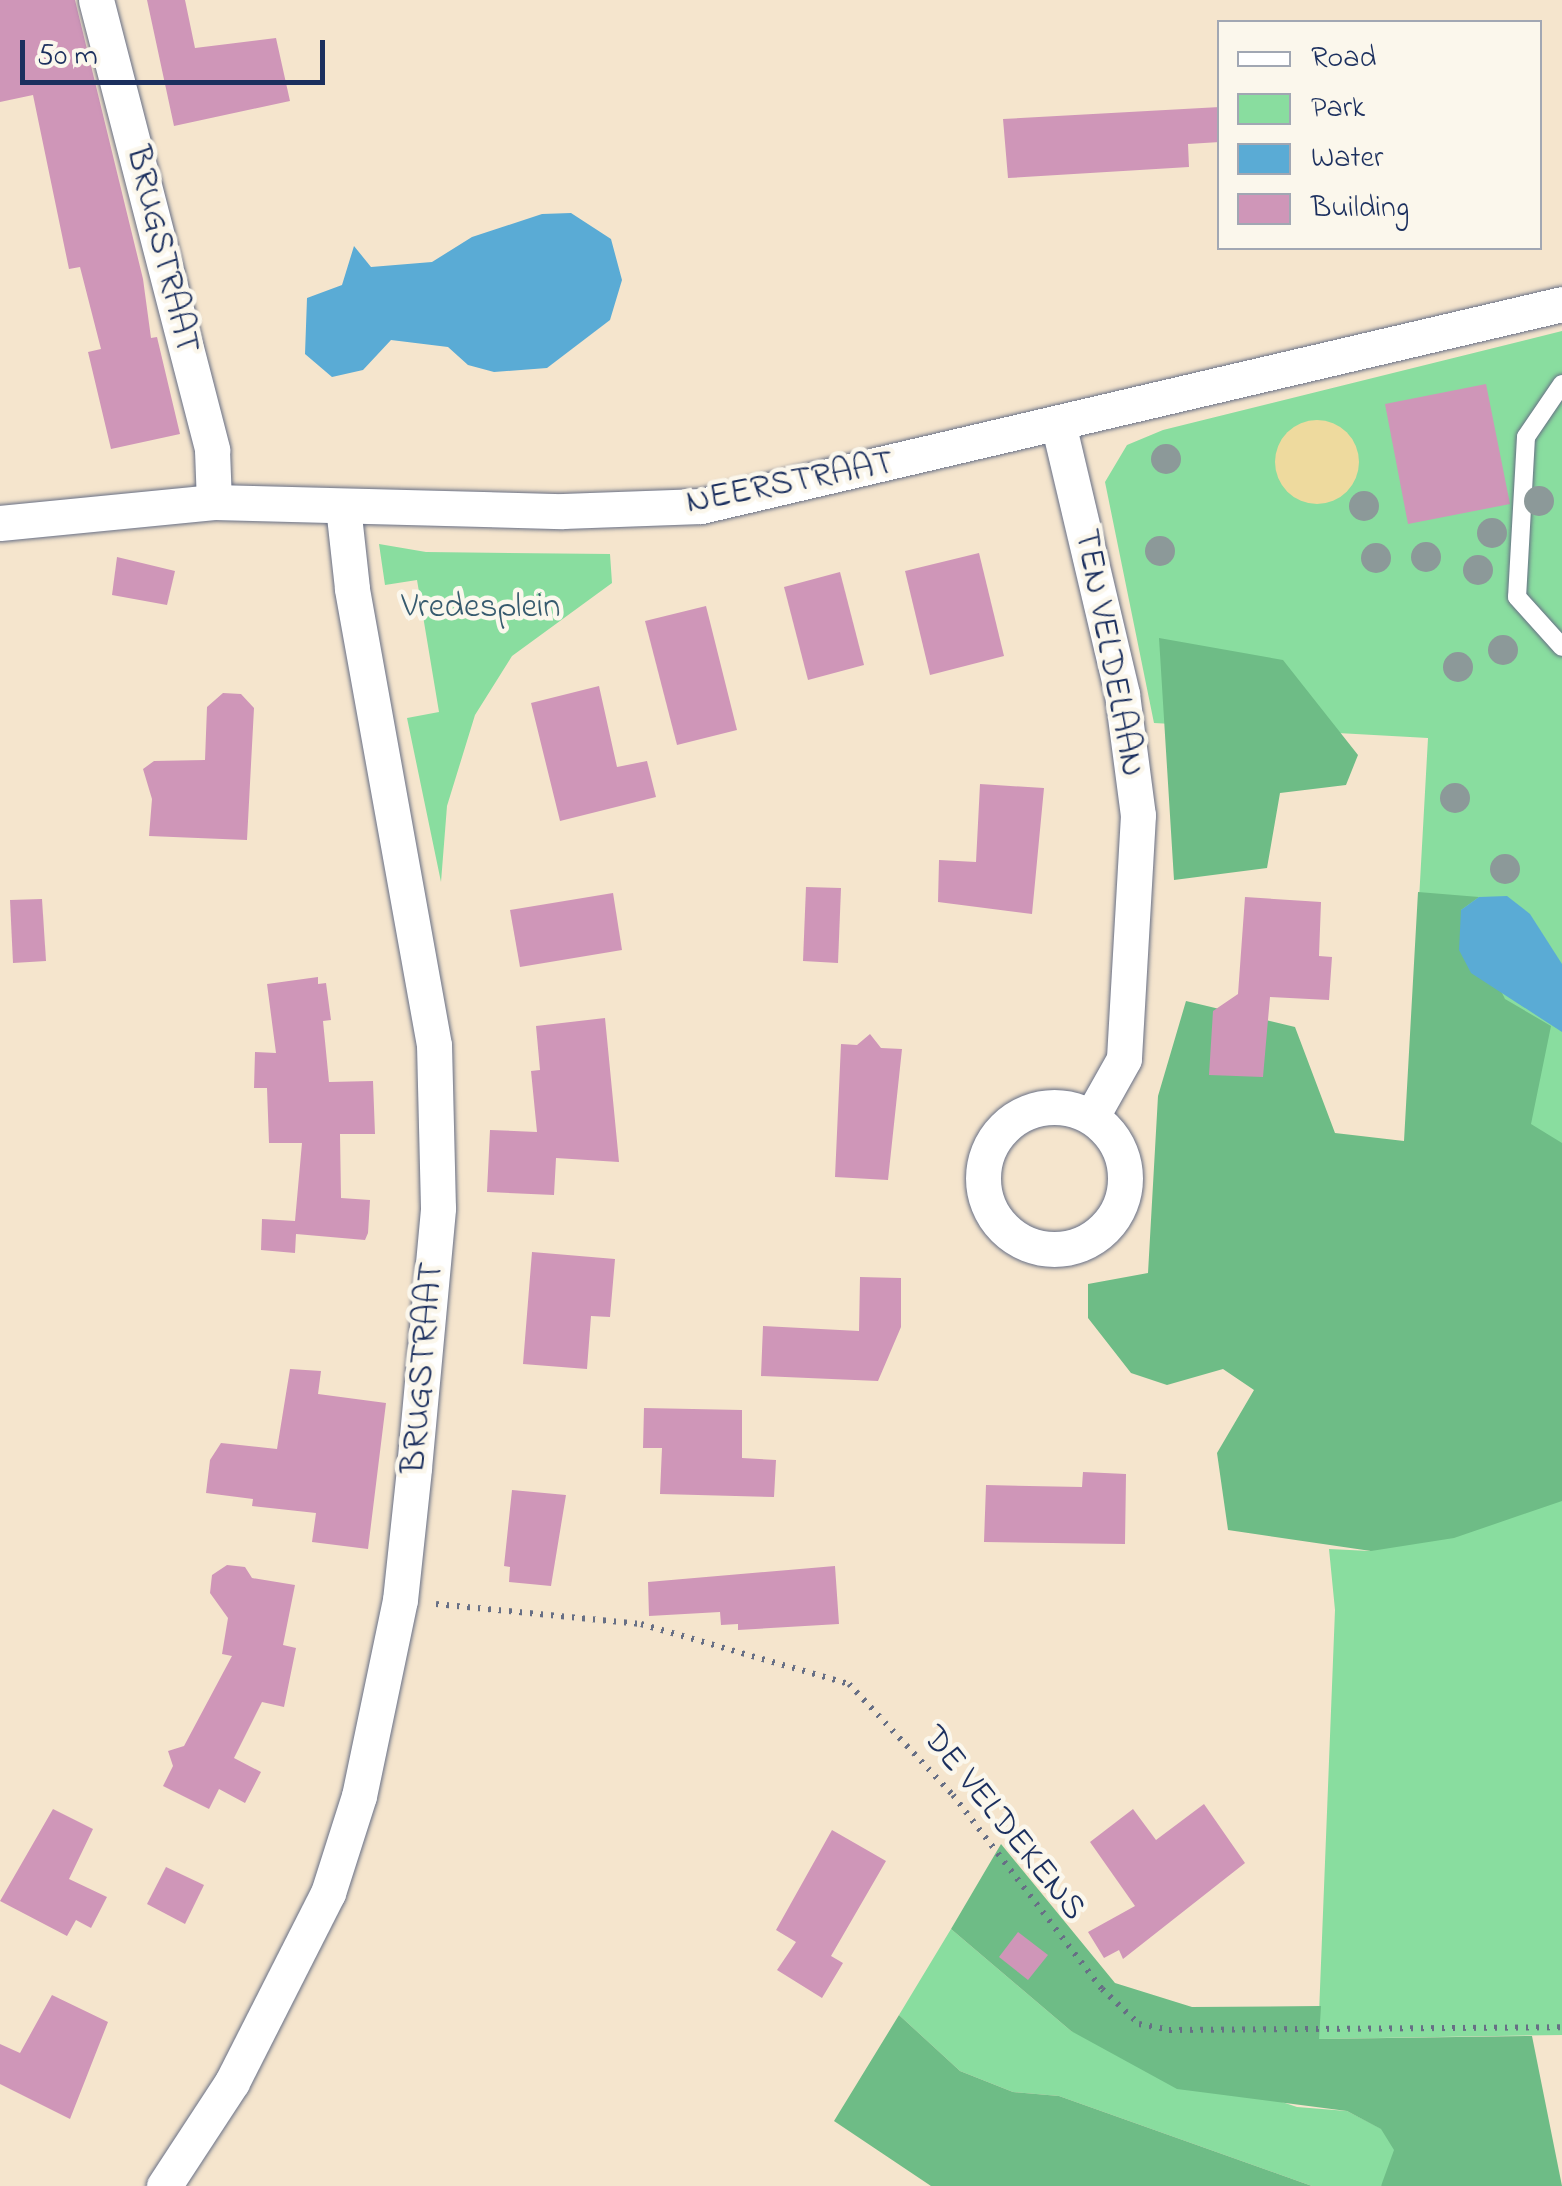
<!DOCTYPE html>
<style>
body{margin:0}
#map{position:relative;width:1562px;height:2186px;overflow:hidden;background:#f5e5cd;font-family:"Indie Flower",sans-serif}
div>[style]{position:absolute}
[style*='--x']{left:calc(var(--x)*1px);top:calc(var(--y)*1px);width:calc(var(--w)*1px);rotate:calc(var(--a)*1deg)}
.green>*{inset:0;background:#89dd9f}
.forest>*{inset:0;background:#6ebc86}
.sand>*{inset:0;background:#eeda9e}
.round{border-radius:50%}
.water>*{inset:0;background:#5aabd5}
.building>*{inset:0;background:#cf96b8}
.path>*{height:6px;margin-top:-3px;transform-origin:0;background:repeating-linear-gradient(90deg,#676f85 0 2.5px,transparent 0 10.5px)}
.roads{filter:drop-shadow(0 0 2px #676f85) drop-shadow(0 0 2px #676f85)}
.service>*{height:18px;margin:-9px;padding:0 9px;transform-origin:9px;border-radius:9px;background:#fff}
.minor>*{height:35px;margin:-17.5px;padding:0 17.5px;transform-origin:17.5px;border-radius:17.5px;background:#fff}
.minor>.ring{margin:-17.5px;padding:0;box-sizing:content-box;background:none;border:35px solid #fff;border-radius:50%}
.trees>*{width:30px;height:30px;margin:-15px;border-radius:50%;background:#8c9999}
span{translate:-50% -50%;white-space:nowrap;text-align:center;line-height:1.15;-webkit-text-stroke:9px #fbf7ec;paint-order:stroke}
.street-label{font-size:35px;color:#1b2f5e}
.park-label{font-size:35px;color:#365a6e}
.legend{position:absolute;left:1217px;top:20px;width:325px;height:230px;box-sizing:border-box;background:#fbf7ec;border:2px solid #a1a7b3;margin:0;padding:12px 18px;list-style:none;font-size:30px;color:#1b2f5e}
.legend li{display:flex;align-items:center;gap:20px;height:50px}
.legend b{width:50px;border:2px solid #a1a7b3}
.scale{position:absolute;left:20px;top:40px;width:305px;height:45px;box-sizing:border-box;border:5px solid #1b2f5e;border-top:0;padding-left:12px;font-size:30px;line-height:35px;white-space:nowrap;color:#1b2f5e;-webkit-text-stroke:8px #fbf7ec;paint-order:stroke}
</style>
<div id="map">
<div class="green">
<div style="clip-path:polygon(1562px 331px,1562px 2035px,1318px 2039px,1335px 1610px,1329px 1549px,1370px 1551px,1396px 1313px,1428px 738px,1154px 723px,1105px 482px,1127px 445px,1163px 430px)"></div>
<div style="clip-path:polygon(379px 544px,426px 552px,610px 554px,612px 583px,512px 656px,475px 715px,447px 806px,441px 882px,407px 718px,439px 712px,417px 580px,385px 585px)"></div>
<div style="clip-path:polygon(951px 1929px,1071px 2031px,1297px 2107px,1347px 2111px,1382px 2129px,1395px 2150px,1389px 2174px,1381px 2186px,1312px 2186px,1059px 2096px,1013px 2092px,960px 2071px,899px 2015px)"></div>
</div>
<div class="forest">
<div style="clip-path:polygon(1159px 638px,1283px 660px,1358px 755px,1346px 785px,1280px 793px,1267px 868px,1174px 880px)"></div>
<div style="clip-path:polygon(1418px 892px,1479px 897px,1461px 910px,1505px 999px,1551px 1026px,1531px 1124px,1562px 1143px,1562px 1501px,1454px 1538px,1371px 1551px,1228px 1530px,1217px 1453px,1254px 1390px,1223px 1369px,1167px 1385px,1131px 1373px,1088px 1318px,1088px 1284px,1148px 1273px,1158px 1096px,1186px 1001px,1295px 1027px,1335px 1133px,1404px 1141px)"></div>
<div style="clip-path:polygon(1001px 1844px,1115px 1983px,1192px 2007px,1321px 2006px,1319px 2039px,1532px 2036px,1562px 2186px,1381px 2186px,1394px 2150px,1381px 2129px,1347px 2111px,1177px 2089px,1071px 2031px,951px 1929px)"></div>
<div style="clip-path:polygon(899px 2015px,960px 2071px,1013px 2092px,1059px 2096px,1312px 2186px,931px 2186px,834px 2121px)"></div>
</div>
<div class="sand">
<div class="round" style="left:1275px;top:420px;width:84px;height:84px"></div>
</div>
<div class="water">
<div style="clip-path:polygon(571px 213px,611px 239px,622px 280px,610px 320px,547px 368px,494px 372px,468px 365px,448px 347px,391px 340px,363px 370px,332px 377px,305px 354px,307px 298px,342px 285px,354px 246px,371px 267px,432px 262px,472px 237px,542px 214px)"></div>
<div style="clip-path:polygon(1507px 896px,1530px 914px,1562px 964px,1562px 1032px,1471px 973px,1459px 950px,1461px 910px,1479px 897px)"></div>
</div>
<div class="building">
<div style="clip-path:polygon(0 0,75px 0,143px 279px,151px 338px,157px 337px,180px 434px,111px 449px,88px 352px,101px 349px,80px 267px,69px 269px,33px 95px,0 102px)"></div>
<div style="clip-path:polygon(147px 0,185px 0,195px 48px,276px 38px,290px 101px,174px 126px)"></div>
<div style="clip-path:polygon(1220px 107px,1220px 142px,1188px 144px,1189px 167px,1008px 178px,1003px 119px)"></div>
<div style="clip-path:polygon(1486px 384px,1510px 504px,1408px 524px,1385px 404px)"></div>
<div style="clip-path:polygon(979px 553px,1004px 656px,930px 675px,905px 571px)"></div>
<div style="clip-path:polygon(117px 557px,175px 571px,167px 605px,112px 595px)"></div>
<div style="clip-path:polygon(840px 572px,864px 665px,808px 680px,784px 587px)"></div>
<div style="clip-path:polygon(706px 606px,737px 730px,677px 745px,645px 621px)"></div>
<div style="clip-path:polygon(599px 686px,617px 767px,647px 761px,656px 797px,560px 821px,531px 703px)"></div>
<div style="clip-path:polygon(223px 693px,241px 694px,254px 708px,247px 840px,149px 836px,152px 799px,143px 769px,154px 761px,205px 760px,207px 707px)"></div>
<div style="clip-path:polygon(980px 784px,1044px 788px,1032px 914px,938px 902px,939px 860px,976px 862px)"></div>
<div style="clip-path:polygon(806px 887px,841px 888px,838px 963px,803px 961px)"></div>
<div style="clip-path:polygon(613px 893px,622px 950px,520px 967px,510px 910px)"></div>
<div style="clip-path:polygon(1245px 897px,1321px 902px,1319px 956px,1332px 957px,1329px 1000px,1270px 997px,1263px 1077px,1209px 1075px,1213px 1011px,1238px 994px)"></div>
<div style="clip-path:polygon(42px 899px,46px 961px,13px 963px,10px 900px)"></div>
<div style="clip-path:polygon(318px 977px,318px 984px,326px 983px,331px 1020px,323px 1021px,329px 1082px,373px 1081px,375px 1134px,340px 1134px,341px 1198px,370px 1200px,368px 1233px,365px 1240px,296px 1234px,295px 1253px,261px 1250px,262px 1219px,295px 1221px,302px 1143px,269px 1143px,267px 1088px,254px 1088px,255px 1052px,276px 1053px,267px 984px)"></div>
<div style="clip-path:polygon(605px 1018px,619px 1162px,556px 1158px,554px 1195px,487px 1192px,490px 1130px,537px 1132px,531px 1071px,540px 1070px,536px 1026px)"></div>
<div style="clip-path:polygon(870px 1034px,881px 1048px,902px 1049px,888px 1180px,835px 1177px,841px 1044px,857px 1045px)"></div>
<div style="clip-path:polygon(532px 1252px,615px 1259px,610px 1317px,591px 1316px,587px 1369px,523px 1364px)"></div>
<div style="clip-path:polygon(860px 1277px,901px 1278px,901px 1327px,878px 1381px,761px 1376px,763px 1326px,859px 1331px)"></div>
<div style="clip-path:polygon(290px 1369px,321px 1371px,318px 1394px,386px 1403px,368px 1549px,312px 1542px,316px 1513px,252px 1506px,253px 1499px,206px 1493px,210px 1460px,221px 1443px,277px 1449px)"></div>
<div style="clip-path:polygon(644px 1408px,742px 1410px,742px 1458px,776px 1460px,774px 1497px,660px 1494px,662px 1448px,643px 1448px)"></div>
<div style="clip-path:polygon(1083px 1472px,1126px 1474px,1125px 1544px,984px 1542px,986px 1485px,1082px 1487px)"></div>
<div style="clip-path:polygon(512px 1490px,566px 1495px,551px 1586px,509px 1582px,510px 1567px,504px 1566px)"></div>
<div style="clip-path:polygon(227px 1565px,245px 1567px,252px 1578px,295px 1585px,283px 1645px,296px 1648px,284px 1707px,262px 1702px,234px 1758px,261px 1772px,245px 1803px,219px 1789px,209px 1809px,163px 1786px,173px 1766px,168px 1751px,184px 1746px,232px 1656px,222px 1654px,228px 1618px,210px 1593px,212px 1575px)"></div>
<div style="clip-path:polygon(835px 1566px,839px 1624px,738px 1630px,738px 1624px,721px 1625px,720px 1612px,649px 1616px,648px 1582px)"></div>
<div style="clip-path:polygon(1204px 1804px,1245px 1863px,1123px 1959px,1119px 1950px,1104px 1958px,1088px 1932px,1135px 1906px,1090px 1842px,1133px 1809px,1156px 1840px)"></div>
<div style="clip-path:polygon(53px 1809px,93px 1829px,69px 1879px,107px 1897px,91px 1928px,76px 1920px,67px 1936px,0 1901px)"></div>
<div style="clip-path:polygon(832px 1830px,886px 1861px,831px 1956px,843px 1963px,822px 1998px,777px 1970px,796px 1942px,776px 1930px)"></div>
<div style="clip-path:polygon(166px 1867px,204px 1885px,185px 1924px,147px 1904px)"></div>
<div style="clip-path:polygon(1018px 1932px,1048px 1955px,1028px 1980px,999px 1957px)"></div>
<div style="clip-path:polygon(52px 1995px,108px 2022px,70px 2119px,0 2084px,0 2044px,20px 2053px)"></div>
</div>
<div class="path">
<div style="--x:436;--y:1604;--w:206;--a:5.6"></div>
<div style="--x:641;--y:1624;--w:216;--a:16.1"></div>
<div style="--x:849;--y:1684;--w:152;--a:46.9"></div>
<div style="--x:953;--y:1795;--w:245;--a:52.5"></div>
<div style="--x:1102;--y:1989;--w:51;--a:43.4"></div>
<div style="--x:1139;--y:2024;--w:31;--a:11"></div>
<div style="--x:1169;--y:2030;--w:393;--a:-0.4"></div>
</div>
<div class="roads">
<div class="service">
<div style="--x:1562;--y:384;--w:64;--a:124.2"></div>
<div style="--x:1526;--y:437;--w:160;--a:93.2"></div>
<div style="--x:1517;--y:597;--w:67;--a:48"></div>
</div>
<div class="minor">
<div style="--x:96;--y:0;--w:465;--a:75.5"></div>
<div style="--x:212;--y:450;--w:52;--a:87.8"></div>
<div style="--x:1058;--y:423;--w:278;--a:76.7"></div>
<div style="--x:1122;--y:694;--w:122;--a:82.5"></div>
<div style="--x:1138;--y:815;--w:244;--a:93.3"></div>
<div style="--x:1124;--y:1059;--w:65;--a:119.3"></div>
<div style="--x:0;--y:523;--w:215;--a:-5.6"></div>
<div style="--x:214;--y:502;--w:349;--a:1.5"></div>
<div style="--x:563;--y:511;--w:138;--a:-2.1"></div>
<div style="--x:701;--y:506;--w:884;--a:-13.2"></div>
<div class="ring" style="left:983px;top:1107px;width:107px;height:107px"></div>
<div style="--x:164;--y:2186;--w:124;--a:-56.8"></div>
<div style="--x:232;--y:2082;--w:212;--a:-63.1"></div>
<div style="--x:328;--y:1893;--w:102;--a:-72.3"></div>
<div style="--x:359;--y:1796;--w:200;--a:-78.2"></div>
<div style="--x:400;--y:1600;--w:133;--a:-83.9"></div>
<div style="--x:414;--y:1468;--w:261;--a:-84.7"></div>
<div style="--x:438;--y:1208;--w:163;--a:-91.4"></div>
<div style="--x:434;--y:1045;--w:464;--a:-100.2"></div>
<div style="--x:352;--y:588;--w:82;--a:-96.3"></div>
</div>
</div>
<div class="trees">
<div style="left:1166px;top:459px"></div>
<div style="left:1539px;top:501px"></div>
<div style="left:1364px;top:506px"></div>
<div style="left:1492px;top:533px"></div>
<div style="left:1160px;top:551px"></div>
<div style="left:1426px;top:557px"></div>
<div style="left:1376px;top:558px"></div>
<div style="left:1478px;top:570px"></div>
<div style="left:1503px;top:650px"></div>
<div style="left:1458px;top:667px"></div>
<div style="left:1455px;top:798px"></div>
<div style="left:1505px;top:869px"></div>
</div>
<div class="street-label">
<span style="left:161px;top:250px;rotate:76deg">BRUGSTRAAT</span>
<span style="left:790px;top:484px;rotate:-11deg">NEERSTRAAT</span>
<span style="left:1108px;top:653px;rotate:79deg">TEN VELDELAAN</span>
<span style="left:424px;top:1368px;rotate:-85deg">BRUGSTRAAT</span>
<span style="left:1003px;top:1824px;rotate:51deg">DE VELDEKENS</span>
</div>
<div class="park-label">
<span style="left:481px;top:608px">Vredesplein</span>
</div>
<ul class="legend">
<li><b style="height:12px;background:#fff"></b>Road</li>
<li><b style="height:28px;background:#89dd9f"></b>Park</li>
<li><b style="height:28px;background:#5aabd5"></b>Water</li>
<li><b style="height:28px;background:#cf96b8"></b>Building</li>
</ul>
<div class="scale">50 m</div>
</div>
